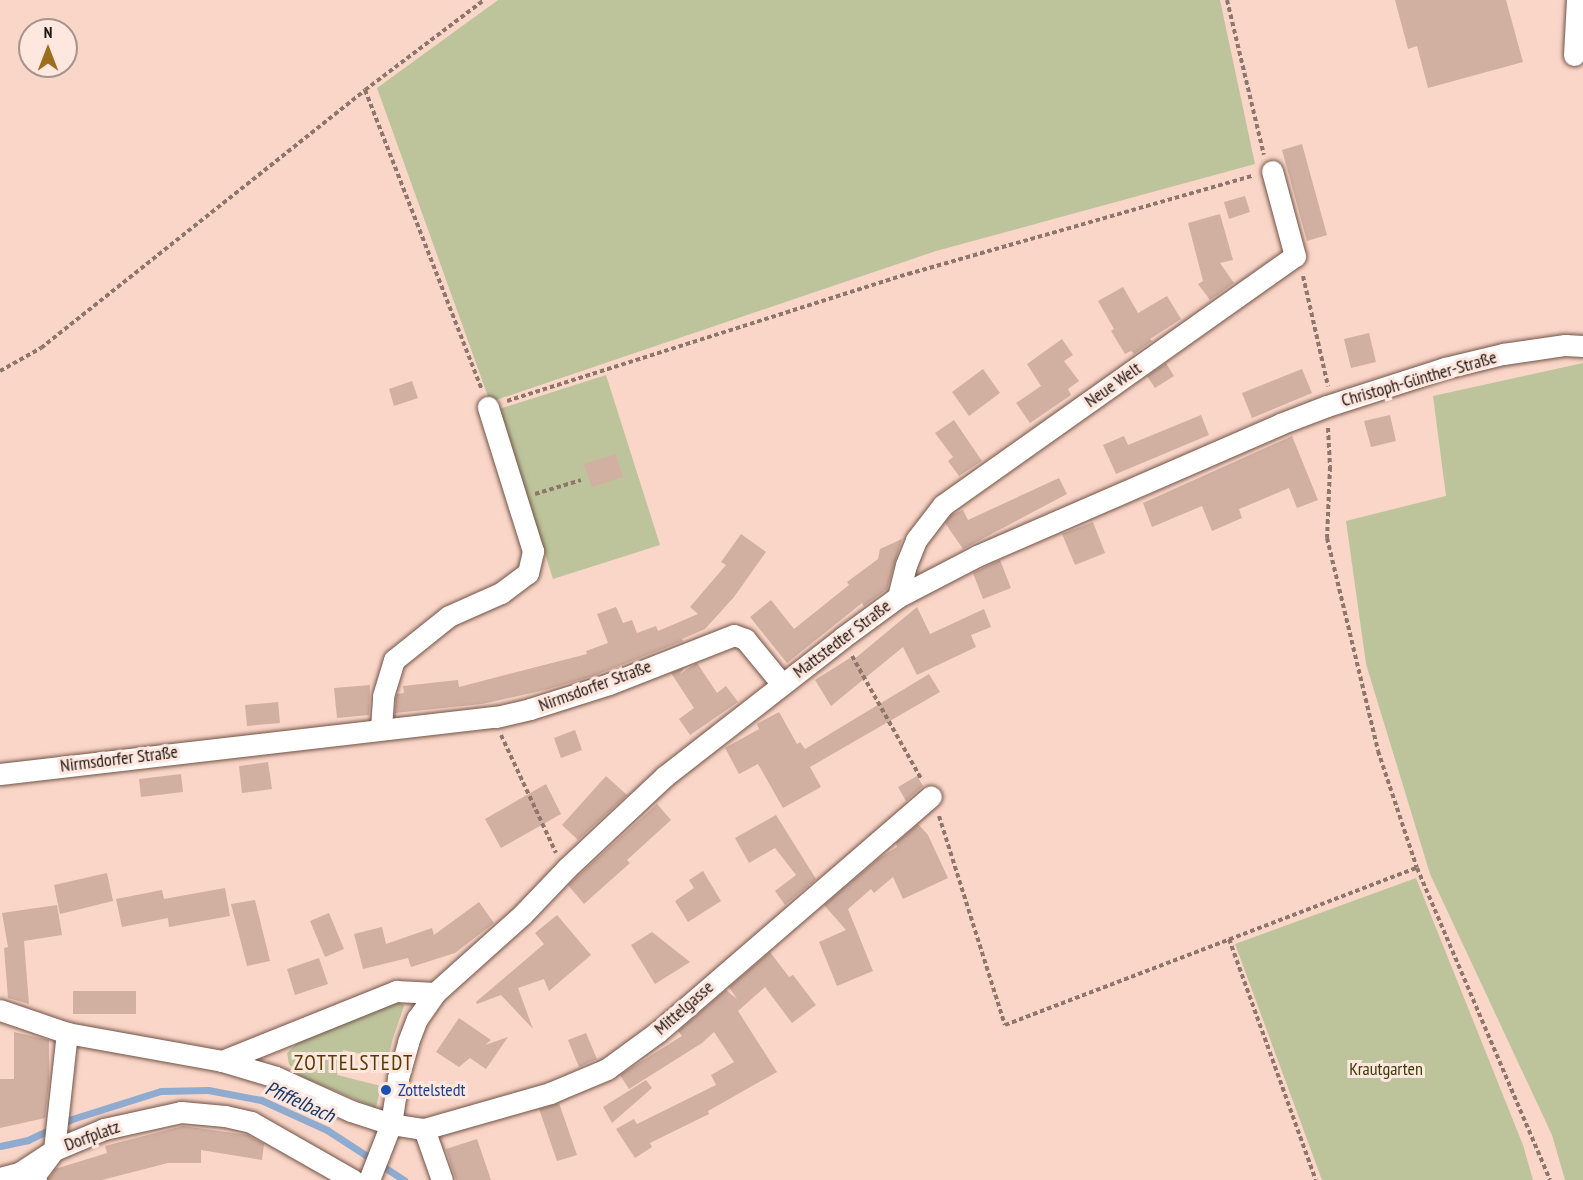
<!DOCTYPE html>
<meta charset="utf-8">
<style>
body{margin:0}
#map{position:relative;width:1583px;height:1180px;overflow:hidden;background:#fad6c8;font-family:"PT Sans Narrow",sans-serif}
div>[style]{position:absolute}
[style*='--x']{left:calc(var(--x)*1px);top:calc(var(--y)*1px);width:calc(var(--w)*1px);rotate:calc(var(--a)*1deg)}
.green>*{inset:0;background:#bdc49c}
.stream>*{height:7px;margin:-3.5px;padding:0 3.5px;transform-origin:3.5px;border-radius:3.5px;background:#90abd0}
.building>*{inset:0;background:#d1afa1}
.path>*{height:4px;margin-top:-2px;transform-origin:0;background:repeating-linear-gradient(90deg,#8e766c 0 4.5px,transparent 0 7.5px)}
.roads{filter:drop-shadow(0 0 2px #705246) drop-shadow(0 0 2px #705246)}
.minor>*{height:21px;margin:-10.5px;padding:0 10.5px;transform-origin:10.5px;border-radius:10.5px;background:#fff}
.dots>*{width:16px;height:16px;translate:-50% -50%;box-sizing:border-box;border:3px solid #fde7de;border-radius:50%}
span{translate:-50% -50%;white-space:nowrap;text-align:center;line-height:1.15;-webkit-text-stroke:6px #fde7de;paint-order:stroke}
.street-label{font-size:18px;color:#211510}
.park-label{font-size:18px;color:#393e07}
.transit-label{font-size:18px;color:#164399}
.left{translate:0 -50%;text-align:left}
.water-label{font-size:20px;color:#163a69;font-style:italic}
.quarter-label{font-size:21px;color:#583a00;letter-spacing:1.5px}
.north{position:absolute;left:18px;top:18px;width:60px;height:60px;box-sizing:border-box;background:#fde7de;border:2px solid #a5938c;border-radius:50%;rotate:0deg;font-size:16px;font-weight:700;line-height:24px;text-align:center;color:#211510}
.north::after{content:'';display:block;margin:auto;width:21px;height:27px;background:#9b6d1d;clip-path:polygon(50% 0,100% 100%,50% 72%,0 100%)}
</style>
<div id="map">
<div class="green">
<div style="clip-path:polygon(498px 0,1220px 0,1255px 164px,936px 251px,490px 402px,377px 88px)"></div>
<div style="clip-path:polygon(1583px 363px,1583px 1180px,1565px 1180px,1552px 1135px,1430px 874px,1366px 664px,1346px 521px,1446px 496px,1433px 396px)"></div>
<div style="clip-path:polygon(606px 375px,660px 545px,553px 579px,499px 409px)"></div>
<div style="clip-path:polygon(1416px 878px,1523px 1145px,1533px 1180px,1322px 1180px,1235px 944px)"></div>
<div style="clip-path:polygon(398px 1002px,404px 1005px,403px 1009px,393px 1038px,386px 1068px,377px 1066px,379px 1058px,343px 1050px,337px 1075px,381px 1086px,376px 1108px,300px 1076px,289px 1064px,287px 1053px,297px 1043px)"></div>
</div>
<div class="stream">
<div style="--x:0;--y:1146;--w:29;--a:-12"></div>
<div style="--x:28;--y:1140;--w:49;--a:-25.5"></div>
<div style="--x:72;--y:1119;--w:93;--a:-17.5"></div>
<div style="--x:161;--y:1091;--w:47;--a:-1.2"></div>
<div style="--x:208;--y:1090;--w:54;--a:10.7"></div>
<div style="--x:261;--y:1100;--w:72;--a:24.4"></div>
<div style="--x:327;--y:1130;--w:92;--a:33"></div>
</div>
<div class="building">
<div style="clip-path:polygon(1395px 0,1506px 0,1523px 62px,1428px 88px,1417px 46px,1408px 49px)"></div>
<div style="clip-path:polygon(1302px 144px,1327px 235px,1307px 241px,1282px 150px)"></div>
<div style="clip-path:polygon(1245px 196px,1250px 212px,1229px 219px,1224px 202px)"></div>
<div style="clip-path:polygon(1220px 214px,1233px 260px,1220px 263px,1234px 283px,1210px 300px,1198px 284px,1203px 281px,1188px 223px)"></div>
<div style="clip-path:polygon(1123px 287px,1138px 313px,1167px 296px,1181px 319px,1150px 339px,1152px 341px,1134px 354px,1131px 351px,1125px 354px,1111px 331px,1114px 329px,1098px 301px)"></div>
<div style="clip-path:polygon(1369px 333px,1376px 362px,1351px 368px,1344px 339px)"></div>
<div style="clip-path:polygon(1062px 339px,1073px 355px,1064px 361px,1079px 381px,1068px 389px,1071px 395px,1030px 423px,1016px 403px,1041px 386px,1027px 364px)"></div>
<div style="clip-path:polygon(1166px 363px,1174px 376px,1155px 388px,1147px 376px)"></div>
<div style="clip-path:polygon(983px 369px,1000px 393px,969px 416px,952px 392px)"></div>
<div style="clip-path:polygon(1302px 369px,1312px 393px,1252px 418px,1242px 393px)"></div>
<div style="clip-path:polygon(412px 381px,418px 398px,394px 406px,389px 389px)"></div>
<div style="clip-path:polygon(1201px 415px,1209px 435px,1116px 474px,1103px 445px,1124px 436px,1128px 445px)"></div>
<div style="clip-path:polygon(1390px 415px,1396px 441px,1371px 447px,1364px 421px)"></div>
<div style="clip-path:polygon(954px 420px,982px 461px,959px 476px,948px 461px,953px 457px,935px 433px)"></div>
<div style="clip-path:polygon(1292px 436px,1318px 500px,1297px 508px,1289px 488px,1239px 509px,1242px 518px,1212px 531px,1202px 506px,1152px 527px,1143px 503px)"></div>
<div style="clip-path:polygon(616px 454px,623px 477px,592px 487px,584px 464px)"></div>
<div style="clip-path:polygon(1059px 478px,1067px 494px,963px 549px,945px 523px,951px 515px,963px 510px,968px 520px)"></div>
<div style="clip-path:polygon(1093px 522px,1105px 553px,1075px 565px,1062px 534px)"></div>
<div style="clip-path:polygon(741px 534px,766px 552px,734px 597px,705px 629px,682px 639px,683px 641px,593px 676px,545px 690px,482px 704px,395px 713px,396px 698px,397px 694px,404px 693px,403px 686px,458px 680px,459px 687px,587px 654px,586px 651px,608px 643px,597px 614px,616px 607px,623px 623px,632px 620px,637px 633px,656px 626px,658px 631px,698px 614px,690px 607px,726px 565px,721px 562px)"></div>
<div style="clip-path:polygon(902px 539px,887px 589px,864px 606px,862px 603px,787px 663px,750px 617px,771px 600px,794px 629px,849px 585px,847px 582px,878px 559px,880px 549px)"></div>
<div style="clip-path:polygon(1000px 560px,1011px 588px,983px 599px,973px 573px)"></div>
<div style="clip-path:polygon(917px 607px,930px 634px,984px 609px,991px 627px,971px 635px,976px 647px,917px 675px,903px 647px,831px 706px,815px 680px,850px 658px,852px 661px)"></div>
<div style="clip-path:polygon(697px 663px,717px 693px,726px 686px,738px 702px,690px 735px,679px 719px,694px 708px,671px 673px,684px 668px,680px 674px)"></div>
<div style="clip-path:polygon(929px 674px,940px 692px,810px 767px,821px 787px,783px 808px,758px 764px,739px 774px,725px 748px,759px 729px,757px 724px,779px 712px,797px 744px,800px 742px,805px 749px)"></div>
<div style="clip-path:polygon(370px 685px,369px 715px,337px 718px,334px 688px)"></div>
<div style="clip-path:polygon(278px 702px,280px 723px,247px 726px,245px 705px)"></div>
<div style="clip-path:polygon(575px 730px,582px 750px,561px 758px,554px 738px)"></div>
<div style="clip-path:polygon(268px 762px,272px 789px,242px 793px,239px 766px)"></div>
<div style="clip-path:polygon(181px 774px,183px 792px,141px 797px,139px 779px)"></div>
<div style="clip-path:polygon(606px 776px,627px 795px,578px 840px,562px 825px)"></div>
<div style="clip-path:polygon(917px 776px,923px 786px,906px 801px,898px 787px)"></div>
<div style="clip-path:polygon(546px 784px,561px 814px,501px 848px,485px 819px)"></div>
<div style="clip-path:polygon(657px 804px,671px 820px,627px 860px,630px 863px,584px 904px,568px 885px)"></div>
<div style="clip-path:polygon(776px 815px,816px 879px,785px 905px,775px 891px,796px 875px,775px 848px,749px 863px,735px 838px)"></div>
<div style="clip-path:polygon(918px 824px,928px 835px,948px 878px,903px 899px,893px 877px,874px 893px,871px 889px,848px 909px,873px 971px,837px 986px,819px 942px,846px 930px,824px 905px,878px 859px,897px 847px,896px 843px)"></div>
<div style="clip-path:polygon(703px 871px,721px 901px,688px 922px,675px 901px,694px 888px,689px 880px)"></div>
<div style="clip-path:polygon(107px 873px,113px 901px,60px 914px,54px 885px)"></div>
<div style="clip-path:polygon(225px 888px,230px 916px,169px 927px,168px 918px,122px 927px,116px 899px,162px 890px,164px 899px)"></div>
<div style="clip-path:polygon(255px 900px,270px 961px,247px 966px,231px 904px)"></div>
<div style="clip-path:polygon(479px 902px,494px 923px,455px 953px,411px 967px,408px 958px,363px 969px,354px 934px,382px 927px,386px 944px,432px 928px,434px 935px)"></div>
<div style="clip-path:polygon(57px 905px,62px 935px,24px 941px,29px 1004px,8px 998px,4px 948px,8px 947px,2px 913px)"></div>
<div style="clip-path:polygon(329px 913px,344px 949px,325px 957px,310px 921px)"></div>
<div style="clip-path:polygon(557px 915px,591px 955px,549px 991px,544px 979px,518px 988px,533px 1029px,501px 995px,477px 1004px,476px 1002px,544px 944px,535px 933px)"></div>
<div style="clip-path:polygon(652px 932px,690px 962px,655px 984px,631px 945px)"></div>
<div style="clip-path:polygon(770px 952px,789px 977px,793px 975px,816px 1005px,792px 1023px,765px 987px,738px 1011px,777px 1072px,708px 1111px,709px 1114px,650px 1143px,652px 1147px,635px 1158px,616px 1129px,634px 1119px,637px 1124px,716px 1085px,711px 1075px,734px 1062px,714px 1032px,702px 1043px,629px 1089px,620px 1075px,682px 1036px,678px 1031px,726px 990px,737px 999px,729px 987px)"></div>
<div style="clip-path:polygon(319px 958px,328px 984px,295px 995px,287px 969px)"></div>
<div style="clip-path:polygon(73px 991px,136px 991px,136px 1014px,73px 1014px)"></div>
<div style="clip-path:polygon(459px 1018px,491px 1040px,485px 1045px,508px 1037px,486px 1069px,470px 1058px,459px 1067px,436px 1052px)"></div>
<div style="clip-path:polygon(14px 1032px,49px 1040px,49px 1081px,45px 1118px,0 1128px,0 1079px,14px 1079px)"></div>
<div style="clip-path:polygon(586px 1033px,597px 1059px,579px 1067px,568px 1040px)"></div>
<div style="clip-path:polygon(646px 1080px,652px 1088px,612px 1123px,603px 1107px)"></div>
<div style="clip-path:polygon(559px 1103px,577px 1155px,557px 1161px,539px 1109px)"></div>
<div style="clip-path:polygon(183px 1126px,248px 1135px,264px 1144px,262px 1160px,201px 1150px,201px 1163px,168px 1163px,102px 1180px,48px 1180px,55px 1169px,107px 1153px,105px 1146px)"></div>
<div style="clip-path:polygon(477px 1139px,491px 1180px,456px 1180px,446px 1149px)"></div>
</div>
<div class="path">
<div style="--x:1227;--y:0;--w:159;--a:76.6"></div>
<div style="--x:365;--y:90;--w:320;--a:68.7"></div>
<div style="--x:1303;--y:276;--w:113;--a:77.2"></div>
<div style="--x:0;--y:371;--w:47;--a:-29.3"></div>
<div style="--x:41;--y:348;--w:414;--a:-38.5"></div>
<div style="--x:365;--y:90;--w:149;--a:-37.1"></div>
<div style="--x:507;--y:401;--w:421;--a:-17.6"></div>
<div style="--x:908;--y:274;--w:358;--a:-15.9"></div>
<div style="--x:1328;--y:428;--w:39;--a:87"></div>
<div style="--x:1330;--y:467;--w:71;--a:92.4"></div>
<div style="--x:1327;--y:538;--w:219;--a:76.5"></div>
<div style="--x:1378;--y:751;--w:123;--a:71.6"></div>
<div style="--x:1417;--y:868;--w:339;--a:66.9"></div>
<div style="--x:535;--y:494;--w:48;--a:-16.9"></div>
<div style="--x:852;--y:656;--w:142;--a:60.6"></div>
<div style="--x:501;--y:735;--w:130;--a:65"></div>
<div style="--x:939;--y:816;--w:219;--a:72.5"></div>
<div style="--x:1005;--y:1025;--w:441;--a:-20.9"></div>
<div style="--x:1229;--y:939;--w:256;--a:70.2"></div>
</div>
<div class="roads">
<div class="minor">
<div style="--x:1574;--y:55;--w:55;--a:-86.9"></div>
<div style="--x:898;--y:597;--w:33;--a:-76"></div>
<div style="--x:906;--y:565;--w:27;--a:-68"></div>
<div style="--x:916;--y:540;--w:44;--a:-52.4"></div>
<div style="--x:943;--y:505;--w:431;--a:-35.3"></div>
<div style="--x:1295;--y:256;--w:88;--a:-105.1"></div>
<div style="--x:381;--y:728;--w:32;--a:-86"></div>
<div style="--x:383;--y:696;--w:38;--a:-73"></div>
<div style="--x:394;--y:660;--w:70;--a:-38.7"></div>
<div style="--x:449;--y:616;--w:57;--a:-23.9"></div>
<div style="--x:501;--y:593;--w:34;--a:-37"></div>
<div style="--x:528;--y:573;--w:23;--a:-77"></div>
<div style="--x:533;--y:551;--w:151;--a:-107.4"></div>
<div style="--x:0;--y:774;--w:499;--a:-6.6"></div>
<div style="--x:496;--y:717;--w:35;--a:-13"></div>
<div style="--x:530;--y:709;--w:83;--a:-17.6"></div>
<div style="--x:609;--y:684;--w:134;--a:-21.4"></div>
<div style="--x:734;--y:635;--w:12;--a:20"></div>
<div style="--x:745;--y:639;--w:58;--a:50.6"></div>
<div style="--x:0;--y:1010;--w:71;--a:18.9"></div>
<div style="--x:222;--y:1061;--w:188;--a:-21.9"></div>
<div style="--x:396;--y:991;--w:39;--a:3"></div>
<div style="--x:424;--y:1129;--w:54;--a:70.6"></div>
<div style="--x:0;--y:1178;--w:20;--a:-15"></div>
<div style="--x:19;--y:1173;--w:42;--a:-33.3"></div>
<div style="--x:54;--y:1150;--w:54;--a:-22.8"></div>
<div style="--x:104;--y:1129;--w:79;--a:-12.4"></div>
<div style="--x:181;--y:1112;--w:44;--a:5.2"></div>
<div style="--x:225;--y:1116;--w:27;--a:13"></div>
<div style="--x:251;--y:1122;--w:117;--a:29.6"></div>
<div style="--x:36;--y:1180;--w:5;--a:-101"></div>
<div style="--x:35;--y:1175;--w:31;--a:-53"></div>
<div style="--x:54;--y:1150;--w:118;--a:-83.7"></div>
<div style="--x:67;--y:1033;--w:158;--a:10.2"></div>
<div style="--x:222;--y:1061;--w:56;--a:16.5"></div>
<div style="--x:276;--y:1077;--w:82;--a:24.4"></div>
<div style="--x:351;--y:1111;--w:42;--a:18"></div>
<div style="--x:391;--y:1124;--w:33;--a:9"></div>
<div style="--x:424;--y:1129;--w:131;--a:-15.9"></div>
<div style="--x:550;--y:1093;--w:62;--a:-22.8"></div>
<div style="--x:607;--y:1069;--w:64;--a:-36.2"></div>
<div style="--x:659;--y:1031;--w:359;--a:-40.8"></div>
<div style="--x:369;--y:1180;--w:60;--a:-68.6"></div>
<div style="--x:391;--y:1124;--w:47;--a:-81.3"></div>
<div style="--x:398;--y:1078;--w:37;--a:-74"></div>
<div style="--x:408;--y:1042;--w:25;--a:-69"></div>
<div style="--x:417;--y:1019;--w:32;--a:-55"></div>
<div style="--x:435;--y:993;--w:118;--a:-41.9"></div>
<div style="--x:523;--y:914;--w:64;--a:-46.3"></div>
<div style="--x:567;--y:868;--w:134;--a:-43.2"></div>
<div style="--x:665;--y:776;--w:224;--a:-37.9"></div>
<div style="--x:842;--y:638;--w:69;--a:-36.2"></div>
<div style="--x:898;--y:597;--w:89;--a:-27.4"></div>
<div style="--x:977;--y:556;--w:331;--a:-23.5"></div>
<div style="--x:1280;--y:424;--w:50;--a:-21"></div>
<div style="--x:1327;--y:406;--w:124;--a:-17.9"></div>
<div style="--x:1445;--y:368;--w:60;--a:-13.6"></div>
<div style="--x:1503;--y:354;--w:63;--a:-8.3"></div>
<div style="--x:1565;--y:345;--w:18;--a:3"></div>
</div>
</div>
<div class="dots">
<div style="left:386px;top:1090px;background:#1a4fb4"></div>
</div>
<div class="street-label">
<span style="left:1419px;top:379px;rotate:-16deg">Christoph-Günther-Straße</span>
<span style="left:1113px;top:385px;rotate:-35deg">Neue Welt</span>
<span style="left:842px;top:639px;rotate:-37deg">Mattstedter Straße</span>
<span style="left:595px;top:686px;rotate:-20deg">Nirmsdorfer Straße</span>
<span style="left:119px;top:759px;rotate:-7deg">Nirmsdorfer Straße</span>
<span style="left:684px;top:1008px;rotate:-41deg">Mittelgasse</span>
<span style="left:92px;top:1136px;rotate:-20deg">Dorfplatz</span>
</div>
<div class="park-label">
<span style="left:1386px;top:1069px">Krautgarten</span>
</div>
<div class="transit-label">
<span class="left" style="left:398px;top:1090px">Zottelstedt</span>
</div>
<div class="water-label">
<span style="left:300px;top:1102px;rotate:24deg">Pfiffelbach</span>
</div>
<div class="quarter-label">
<span style="left:354px;top:1063px">ZOTTELSTEDT</span>
</div>
<div class="north">N</div>
</div>
